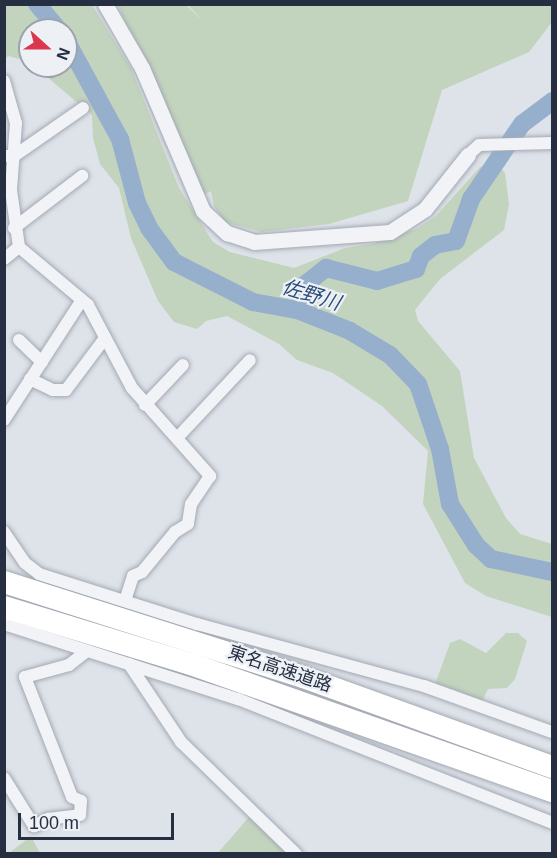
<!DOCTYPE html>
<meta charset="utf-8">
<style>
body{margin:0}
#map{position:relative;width:557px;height:858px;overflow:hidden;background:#dee2e9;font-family:Arial,"Noto Sans JP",sans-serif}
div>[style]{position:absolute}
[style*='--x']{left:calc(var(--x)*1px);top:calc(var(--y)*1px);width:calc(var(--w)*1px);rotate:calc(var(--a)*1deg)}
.green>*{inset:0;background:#c3d4be}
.river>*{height:18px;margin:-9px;padding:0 9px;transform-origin:9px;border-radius:9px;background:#95afcd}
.roads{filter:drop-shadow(0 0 2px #a3a9b3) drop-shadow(0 0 2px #a3a9b3)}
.minor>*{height:12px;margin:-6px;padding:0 6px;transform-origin:6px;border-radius:6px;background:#f1f3f7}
.tertiary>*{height:15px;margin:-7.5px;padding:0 7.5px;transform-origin:7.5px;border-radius:7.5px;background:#f1f3f7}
.motorway>*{height:22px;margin:-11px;padding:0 11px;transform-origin:11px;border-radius:11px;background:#fff}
span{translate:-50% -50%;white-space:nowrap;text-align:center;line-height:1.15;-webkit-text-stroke:4.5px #edf1f6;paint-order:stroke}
.street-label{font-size:18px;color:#252f41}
.water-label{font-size:20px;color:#2c4d79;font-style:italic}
.frame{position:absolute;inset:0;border:6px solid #252f41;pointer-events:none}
.north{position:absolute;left:18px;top:18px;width:60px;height:60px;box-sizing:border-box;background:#edf1f6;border:2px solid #9da3ae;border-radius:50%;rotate:111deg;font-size:16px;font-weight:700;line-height:24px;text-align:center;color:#252f41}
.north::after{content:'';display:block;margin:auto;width:21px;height:27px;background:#da364c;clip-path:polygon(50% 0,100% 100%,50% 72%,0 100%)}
.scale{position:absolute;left:18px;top:813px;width:156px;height:27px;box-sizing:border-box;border:3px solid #252f41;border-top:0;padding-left:8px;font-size:18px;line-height:21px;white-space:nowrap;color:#252f41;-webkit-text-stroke:4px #edf1f6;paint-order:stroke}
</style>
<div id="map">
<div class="green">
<div style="clip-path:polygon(552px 4px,552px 22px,529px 52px,442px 90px,408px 201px,329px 224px,261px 232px,225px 222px,214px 206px,211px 191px,205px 194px,177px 152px,118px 5px,186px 5px,203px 21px,188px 5px)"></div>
<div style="clip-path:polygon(5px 5px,92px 5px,131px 68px,179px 188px,213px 242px,230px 252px,294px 268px,345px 248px,372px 244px,416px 229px,435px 217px,480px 167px,496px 162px,505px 173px,509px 204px,504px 230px,440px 279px,415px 310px,418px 321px,460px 371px,474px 458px,506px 518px,520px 534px,552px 544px,552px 617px,486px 596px,465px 583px,423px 504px,428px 451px,382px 406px,333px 373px,297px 360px,279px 344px,227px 316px,206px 321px,197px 329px,174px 322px,158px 301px,131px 238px,119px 188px,100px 164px,93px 138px,92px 115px,34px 66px,66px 66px,66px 30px,30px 30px,30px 62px,8px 56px,5px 59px)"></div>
<div style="clip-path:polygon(506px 633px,518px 633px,527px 641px,515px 679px,507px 688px,488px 689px,480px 706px,434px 687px,450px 643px,460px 639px,486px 653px)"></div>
<div style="clip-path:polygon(249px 817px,287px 853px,217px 854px)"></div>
<div style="clip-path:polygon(31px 836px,40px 853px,9px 853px)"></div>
</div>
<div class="river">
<div style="--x:37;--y:4;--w:34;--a:50"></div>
<div style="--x:66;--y:40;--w:113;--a:61.4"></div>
<div style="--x:120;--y:139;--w:66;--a:75.1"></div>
<div style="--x:137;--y:203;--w:28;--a:64"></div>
<div style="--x:149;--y:228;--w:42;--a:53.7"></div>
<div style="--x:174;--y:262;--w:89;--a:26.9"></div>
<div style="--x:253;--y:302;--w:45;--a:10.3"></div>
<div style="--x:297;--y:310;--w:57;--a:21.6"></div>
<div style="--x:350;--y:331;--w:47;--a:31"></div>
<div style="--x:390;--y:355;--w:40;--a:46"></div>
<div style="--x:418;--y:384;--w:69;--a:71.3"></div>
<div style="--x:440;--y:449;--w:56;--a:79.7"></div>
<div style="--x:450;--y:504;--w:49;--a:57.6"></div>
<div style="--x:476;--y:545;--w:21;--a:43"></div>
<div style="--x:491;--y:559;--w:62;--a:12"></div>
<div style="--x:297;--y:310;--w:28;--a:-71"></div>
<div style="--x:306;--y:284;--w:26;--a:-39"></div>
<div style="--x:326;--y:268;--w:53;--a:14.3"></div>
<div style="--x:377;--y:281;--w:41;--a:-17.1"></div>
<div style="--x:416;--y:269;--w:14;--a:-69"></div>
<div style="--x:421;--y:256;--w:18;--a:-38"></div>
<div style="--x:435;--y:245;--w:21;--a:-11"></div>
<div style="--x:456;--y:241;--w:45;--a:-70.3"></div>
<div style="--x:471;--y:199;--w:91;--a:-55.8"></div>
<div style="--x:522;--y:124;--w:38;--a:-37"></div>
</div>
<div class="roads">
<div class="minor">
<div style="--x:4;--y:81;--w:44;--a:74.1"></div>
<div style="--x:16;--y:123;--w:67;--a:94.3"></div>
<div style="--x:11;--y:190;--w:58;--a:82"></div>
<div style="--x:19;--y:247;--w:90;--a:40"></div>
<div style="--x:88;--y:305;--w:94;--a:62.1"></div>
<div style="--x:132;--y:388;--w:118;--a:48.4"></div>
<div style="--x:210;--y:476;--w:34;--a:124"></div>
<div style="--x:191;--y:504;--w:20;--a:99"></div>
<div style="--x:188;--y:524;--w:15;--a:148"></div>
<div style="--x:175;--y:532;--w:52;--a:129.5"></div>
<div style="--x:142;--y:572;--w:10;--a:156"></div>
<div style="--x:133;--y:576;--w:25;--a:108"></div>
<div style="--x:468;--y:155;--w:15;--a:-42"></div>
<div style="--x:479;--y:145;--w:73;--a:-1.6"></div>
<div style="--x:4;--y:156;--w:10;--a:0"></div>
<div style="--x:14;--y:156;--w:84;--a:-34.8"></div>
<div style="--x:14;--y:228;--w:86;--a:-37.4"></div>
<div style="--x:4;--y:259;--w:19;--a:-39"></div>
<div style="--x:19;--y:340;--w:32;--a:44"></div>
<div style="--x:30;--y:379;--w:25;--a:26"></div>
<div style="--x:53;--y:390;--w:13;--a:0"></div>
<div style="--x:66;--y:390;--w:65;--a:-53.1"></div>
<div style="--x:145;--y:405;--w:55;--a:-46.5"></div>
<div style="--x:4;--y:420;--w:143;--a:-57"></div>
<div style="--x:178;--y:437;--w:105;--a:-46.9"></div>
<div style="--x:4;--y:532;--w:37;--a:56"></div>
<div style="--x:25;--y:563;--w:18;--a:38"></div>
<div style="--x:39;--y:574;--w:166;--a:17.6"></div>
<div style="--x:197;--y:624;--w:235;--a:15.3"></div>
<div style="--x:424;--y:686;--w:136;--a:19.8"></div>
<div style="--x:4;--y:624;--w:246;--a:17.8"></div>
<div style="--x:238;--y:699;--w:338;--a:21.5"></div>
<div style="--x:129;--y:664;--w:94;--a:56.3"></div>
<div style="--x:181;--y:742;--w:161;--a:44.2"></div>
<div style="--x:4;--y:778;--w:57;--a:58"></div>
<div style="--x:34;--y:826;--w:16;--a:-27"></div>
<div style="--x:48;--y:819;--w:32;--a:-7"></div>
<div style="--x:80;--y:815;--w:14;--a:-86"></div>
<div style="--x:81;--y:801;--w:10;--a:-156"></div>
<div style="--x:72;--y:797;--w:129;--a:-111.4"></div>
<div style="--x:25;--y:677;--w:46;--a:-15.3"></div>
<div style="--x:69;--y:665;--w:23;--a:-38"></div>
</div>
<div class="tertiary">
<div style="--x:105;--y:4;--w:74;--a:60"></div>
<div style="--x:142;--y:68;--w:155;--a:66.9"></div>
<div style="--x:203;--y:211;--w:33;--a:43"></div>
<div style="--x:227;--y:233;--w:28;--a:18"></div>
<div style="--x:254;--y:242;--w:136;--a:-4.2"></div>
<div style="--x:390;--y:232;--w:42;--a:-33.3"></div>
<div style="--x:425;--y:209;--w:69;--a:-51.5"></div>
</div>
<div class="motorway">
<div style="--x:4;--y:582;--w:314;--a:17.6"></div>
<div style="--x:303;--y:677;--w:265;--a:19.9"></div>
<div style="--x:4;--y:607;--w:195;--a:17"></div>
<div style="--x:191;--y:664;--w:383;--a:19.4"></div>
</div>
</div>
<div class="street-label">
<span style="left:280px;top:669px;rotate:19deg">東名高速道路</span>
</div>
<div class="water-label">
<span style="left:311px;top:295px;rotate:17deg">佐野川</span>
</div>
<div class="frame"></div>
<div class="north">N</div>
<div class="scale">100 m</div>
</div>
